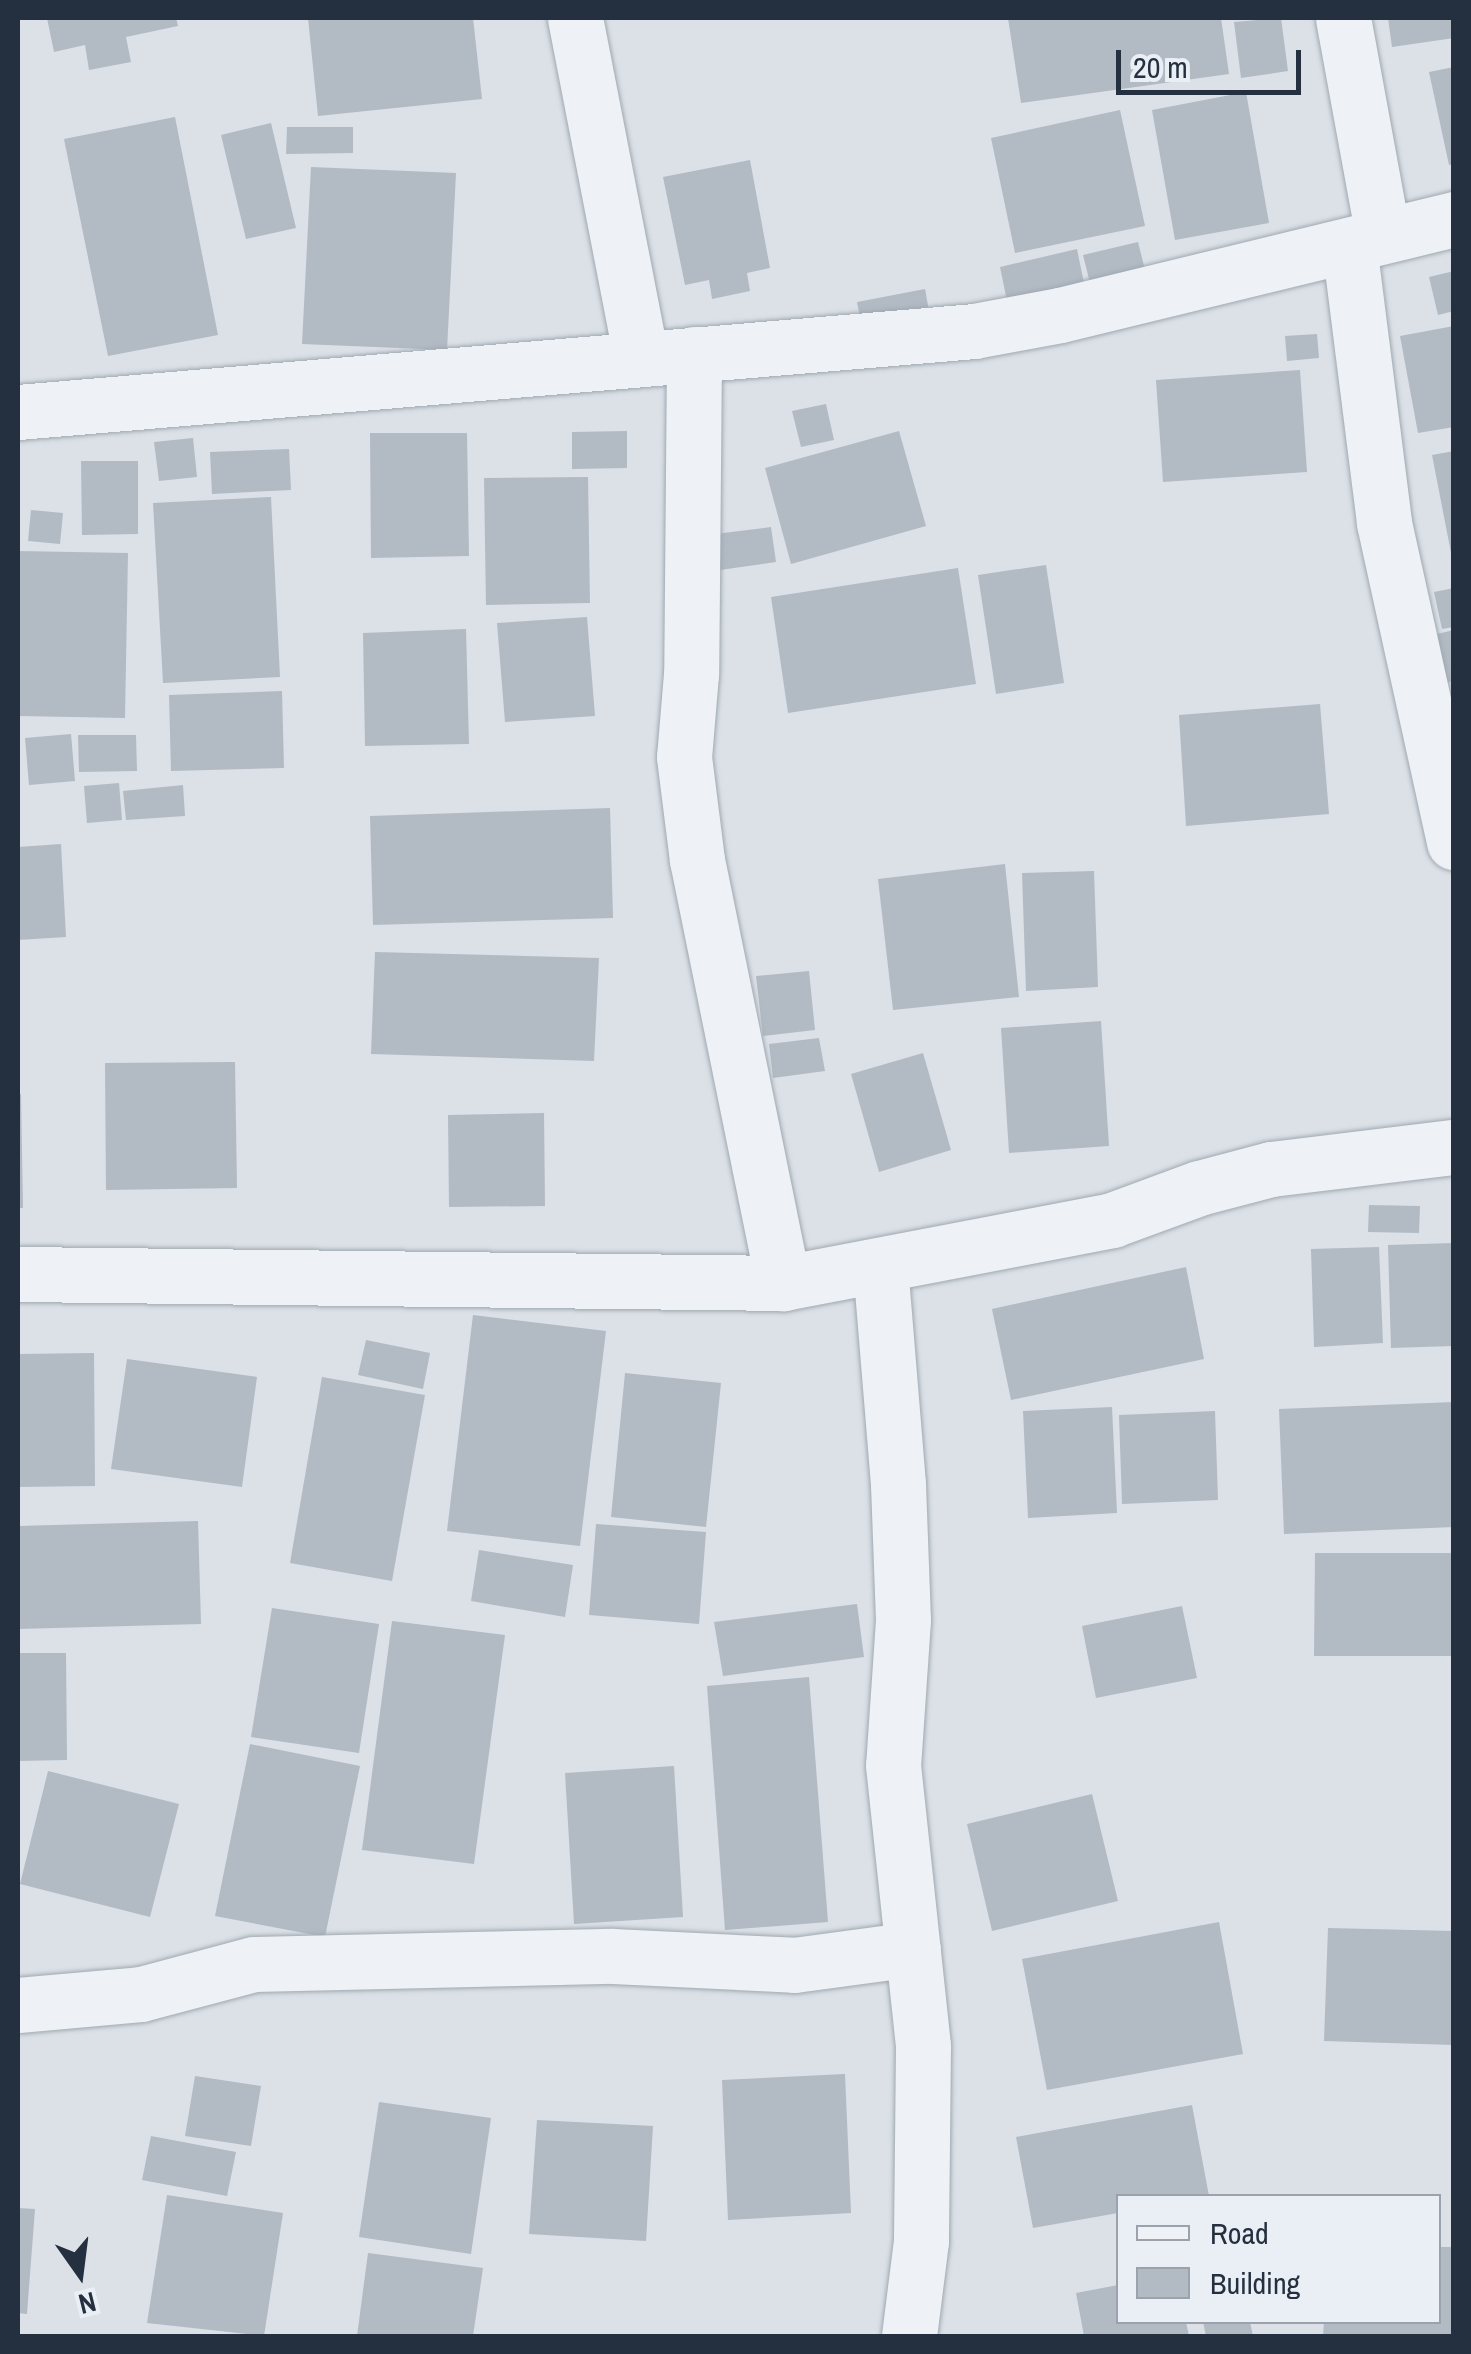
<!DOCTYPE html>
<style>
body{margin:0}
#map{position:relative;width:1471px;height:2354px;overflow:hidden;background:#dbe1e7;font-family:"Archivo Narrow",sans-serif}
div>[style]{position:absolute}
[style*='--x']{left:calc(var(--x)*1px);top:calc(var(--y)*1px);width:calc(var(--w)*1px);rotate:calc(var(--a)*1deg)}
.building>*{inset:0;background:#b2bac4}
.roads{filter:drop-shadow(0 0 2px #a0a8b1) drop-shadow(0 0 2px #a0a8b1)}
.minor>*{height:55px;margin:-27.5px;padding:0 27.5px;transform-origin:27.5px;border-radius:27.5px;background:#eef1f5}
span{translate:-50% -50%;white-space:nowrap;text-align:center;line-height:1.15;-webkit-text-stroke:8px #eaeff5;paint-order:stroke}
.frame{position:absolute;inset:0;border:20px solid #242f3f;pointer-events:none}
.legend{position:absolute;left:1116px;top:2194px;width:325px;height:130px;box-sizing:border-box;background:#eaeff5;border:2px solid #9ba2ac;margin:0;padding:12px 18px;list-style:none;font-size:30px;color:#242f3f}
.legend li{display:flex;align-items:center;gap:20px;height:50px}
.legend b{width:50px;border:2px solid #9ba2ac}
.north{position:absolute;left:30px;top:2224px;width:100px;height:100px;-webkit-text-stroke:8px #eaeff5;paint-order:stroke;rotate:166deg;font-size:28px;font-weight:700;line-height:40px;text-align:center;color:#242f3f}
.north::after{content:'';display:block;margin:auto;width:35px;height:45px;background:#242f3f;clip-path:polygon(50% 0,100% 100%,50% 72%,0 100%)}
.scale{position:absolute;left:1116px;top:50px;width:185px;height:45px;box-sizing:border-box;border:5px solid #242f3f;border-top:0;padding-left:12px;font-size:30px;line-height:35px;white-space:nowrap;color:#242f3f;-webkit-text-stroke:8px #eaeff5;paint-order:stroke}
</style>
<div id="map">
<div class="building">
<div style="clip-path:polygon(47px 18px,176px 18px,178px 26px,126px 37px,131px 62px,89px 70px,85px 45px,54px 52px)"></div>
<div style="clip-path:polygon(308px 18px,473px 18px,482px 99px,318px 116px)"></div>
<div style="clip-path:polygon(1008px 18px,1221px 18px,1229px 74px,1021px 103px)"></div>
<div style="clip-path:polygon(1281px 18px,1288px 71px,1241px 78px,1234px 22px)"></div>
<div style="clip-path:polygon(1388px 18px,1454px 18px,1454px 38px,1392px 47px)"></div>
<div style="clip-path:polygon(1454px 67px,1454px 164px,1449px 165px,1429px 72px)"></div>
<div style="clip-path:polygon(1246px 92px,1269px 223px,1175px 240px,1152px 110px)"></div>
<div style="clip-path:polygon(1120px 110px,1145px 226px,1015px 253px,991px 138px)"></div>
<div style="clip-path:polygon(175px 117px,218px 335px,108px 356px,64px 139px)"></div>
<div style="clip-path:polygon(271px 123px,296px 228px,246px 239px,221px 135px)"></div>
<div style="clip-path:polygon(287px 127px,353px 127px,353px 153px,286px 154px)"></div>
<div style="clip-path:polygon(750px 160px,770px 268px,747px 273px,750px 291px,712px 299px,709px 280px,685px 285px,663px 177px)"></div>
<div style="clip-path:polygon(311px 167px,456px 173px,447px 350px,302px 344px)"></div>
<div style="clip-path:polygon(1138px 242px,1149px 286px,1094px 299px,1083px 255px)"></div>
<div style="clip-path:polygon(1077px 249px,1085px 288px,1008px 306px,1000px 267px)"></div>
<div style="clip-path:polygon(1454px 271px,1454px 311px,1438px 315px,1429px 277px)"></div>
<div style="clip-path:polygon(925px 289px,931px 322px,863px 334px,857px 302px)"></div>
<div style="clip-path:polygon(1454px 326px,1454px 427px,1418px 433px,1400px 336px)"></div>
<div style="clip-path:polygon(1317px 334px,1319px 358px,1287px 361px,1285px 336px)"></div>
<div style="clip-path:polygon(1300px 370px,1307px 472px,1163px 482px,1156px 380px)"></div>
<div style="clip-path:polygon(826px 404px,834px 440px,801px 447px,792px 411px)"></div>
<div style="clip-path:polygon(627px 431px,627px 468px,572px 469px,572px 432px)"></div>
<div style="clip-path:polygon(899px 431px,926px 526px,791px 564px,765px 468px)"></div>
<div style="clip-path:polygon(370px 433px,467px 433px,469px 556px,371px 558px)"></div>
<div style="clip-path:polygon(193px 438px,197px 477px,159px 481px,154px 442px)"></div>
<div style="clip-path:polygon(289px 449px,291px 490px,212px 494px,210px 452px)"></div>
<div style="clip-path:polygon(1454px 451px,1454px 558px,1452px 558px,1432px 455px)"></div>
<div style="clip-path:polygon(81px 461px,138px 461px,138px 534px,82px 535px)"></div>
<div style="clip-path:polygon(588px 477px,590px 603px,486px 605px,484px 478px)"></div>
<div style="clip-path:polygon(271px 497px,280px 677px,163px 683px,153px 503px)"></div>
<div style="clip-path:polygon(31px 510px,63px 513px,60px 544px,28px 541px)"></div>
<div style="clip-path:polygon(771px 527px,776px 562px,720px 570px,715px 534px)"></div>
<div style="clip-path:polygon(18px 551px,128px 553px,125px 718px,18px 716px)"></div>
<div style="clip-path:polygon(1046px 565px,1064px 683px,996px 694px,978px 575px)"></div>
<div style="clip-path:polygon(958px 568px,976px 684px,788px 713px,771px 597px)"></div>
<div style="clip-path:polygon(1454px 588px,1454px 627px,1442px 629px,1434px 592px)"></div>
<div style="clip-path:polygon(587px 617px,595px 716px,505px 722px,497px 623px)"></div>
<div style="clip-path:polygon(466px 629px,469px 744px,365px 746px,363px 633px)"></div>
<div style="clip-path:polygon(1454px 630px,1454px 681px,1436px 685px,1424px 637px)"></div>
<div style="clip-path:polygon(282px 691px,284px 768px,171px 771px,169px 695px)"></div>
<div style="clip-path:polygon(1320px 704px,1329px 814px,1186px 826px,1179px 715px)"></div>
<div style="clip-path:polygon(71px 734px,75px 781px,29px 785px,25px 738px)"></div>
<div style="clip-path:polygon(78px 735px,136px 735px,137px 771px,79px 772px)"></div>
<div style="clip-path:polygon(119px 783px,122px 820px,87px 823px,84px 786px)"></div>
<div style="clip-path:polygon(183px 785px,185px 816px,126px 820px,123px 791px)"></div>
<div style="clip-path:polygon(610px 808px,613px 918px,373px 925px,370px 816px)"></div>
<div style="clip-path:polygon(61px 844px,66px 937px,18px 940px,18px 847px)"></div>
<div style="clip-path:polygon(1005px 864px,1019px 997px,893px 1010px,878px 879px)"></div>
<div style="clip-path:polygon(1094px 871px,1098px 987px,1026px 991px,1022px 873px)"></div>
<div style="clip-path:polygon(375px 952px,599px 958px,594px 1061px,371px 1054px)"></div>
<div style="clip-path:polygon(809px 971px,815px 1030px,763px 1036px,756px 976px)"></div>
<div style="clip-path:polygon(1101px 1021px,1109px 1146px,1009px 1153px,1001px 1028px)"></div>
<div style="clip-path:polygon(819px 1038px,825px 1071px,773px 1078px,769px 1044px)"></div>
<div style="clip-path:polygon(923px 1053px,951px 1150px,879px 1172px,851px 1074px)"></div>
<div style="clip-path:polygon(235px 1062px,237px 1188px,106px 1190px,105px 1063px)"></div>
<div style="clip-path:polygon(18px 1094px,21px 1094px,23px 1208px,18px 1208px)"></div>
<div style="clip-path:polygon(544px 1113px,545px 1206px,449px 1207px,448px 1115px)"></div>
<div style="clip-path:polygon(1369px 1205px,1420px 1206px,1419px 1233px,1368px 1232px)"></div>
<div style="clip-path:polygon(1454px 1243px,1454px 1346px,1391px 1348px,1388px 1245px)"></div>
<div style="clip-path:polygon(1379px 1247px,1383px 1343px,1314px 1347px,1311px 1249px)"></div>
<div style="clip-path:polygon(1186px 1267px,1204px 1359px,1011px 1400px,992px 1309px)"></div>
<div style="clip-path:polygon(473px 1315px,606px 1331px,580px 1546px,447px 1531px)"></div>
<div style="clip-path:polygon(366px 1340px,430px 1353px,423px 1389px,358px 1375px)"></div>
<div style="clip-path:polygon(94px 1353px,95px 1486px,18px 1487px,18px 1354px)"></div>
<div style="clip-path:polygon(127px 1359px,257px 1377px,242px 1487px,111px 1469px)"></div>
<div style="clip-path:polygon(625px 1373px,721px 1383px,706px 1527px,611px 1517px)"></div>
<div style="clip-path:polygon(322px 1377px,425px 1395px,392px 1581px,290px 1563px)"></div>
<div style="clip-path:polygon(1454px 1402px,1454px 1527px,1284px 1534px,1279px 1409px)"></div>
<div style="clip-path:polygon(1112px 1407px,1117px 1513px,1028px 1518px,1023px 1411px)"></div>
<div style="clip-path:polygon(1215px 1411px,1218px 1500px,1122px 1504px,1119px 1415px)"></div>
<div style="clip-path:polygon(198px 1521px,201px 1624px,18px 1629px,18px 1526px)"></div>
<div style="clip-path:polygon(596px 1524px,706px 1532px,699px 1624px,589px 1615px)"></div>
<div style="clip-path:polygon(479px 1550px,573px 1565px,565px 1617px,471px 1601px)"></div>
<div style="clip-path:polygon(1315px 1553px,1454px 1553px,1454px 1656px,1314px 1656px)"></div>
<div style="clip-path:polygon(857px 1604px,864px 1657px,723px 1676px,714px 1622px)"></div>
<div style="clip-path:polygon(1182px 1606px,1197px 1678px,1096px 1698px,1082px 1626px)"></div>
<div style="clip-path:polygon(272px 1608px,379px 1624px,359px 1753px,251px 1737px)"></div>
<div style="clip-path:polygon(392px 1621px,505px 1635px,474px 1864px,362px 1850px)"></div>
<div style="clip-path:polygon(18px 1653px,66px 1653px,67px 1760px,18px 1761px)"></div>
<div style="clip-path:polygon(809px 1677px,828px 1922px,725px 1930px,707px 1686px)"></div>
<div style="clip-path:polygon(250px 1744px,360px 1766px,325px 1937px,215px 1916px)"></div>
<div style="clip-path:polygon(674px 1766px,683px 1917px,574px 1924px,565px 1773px)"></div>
<div style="clip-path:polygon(48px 1771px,179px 1804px,150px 1917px,20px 1884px)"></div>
<div style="clip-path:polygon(1092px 1794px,1118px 1901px,992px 1931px,967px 1824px)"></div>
<div style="clip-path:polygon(1219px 1922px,1243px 2054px,1047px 2090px,1022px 1959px)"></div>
<div style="clip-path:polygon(1328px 1928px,1454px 1931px,1454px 2045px,1324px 2041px)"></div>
<div style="clip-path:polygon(845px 2074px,851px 2213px,728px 2220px,722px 2080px)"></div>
<div style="clip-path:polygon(195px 2076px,261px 2086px,251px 2146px,185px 2136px)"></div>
<div style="clip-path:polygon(379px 2102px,491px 2118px,471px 2254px,359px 2237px)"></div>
<div style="clip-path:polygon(1192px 2105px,1209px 2196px,1118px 2196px,1118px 2213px,1033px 2228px,1016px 2137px)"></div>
<div style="clip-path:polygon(537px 2120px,653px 2126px,646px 2241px,529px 2234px)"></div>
<div style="clip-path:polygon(151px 2136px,236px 2152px,227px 2196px,142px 2180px)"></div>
<div style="clip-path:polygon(167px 2195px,283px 2213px,264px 2336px,147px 2323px)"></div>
<div style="clip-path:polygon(18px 2208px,35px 2209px,27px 2314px,18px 2313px)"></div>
<div style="clip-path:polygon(1438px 2247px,1454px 2247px,1454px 2336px,1323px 2336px,1324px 2322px,1438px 2322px)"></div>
<div style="clip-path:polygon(368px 2253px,483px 2268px,473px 2336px,357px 2336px)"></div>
<div style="clip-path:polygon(1118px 2285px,1118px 2322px,1186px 2322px,1189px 2336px,1084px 2336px,1076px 2293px)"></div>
<div style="clip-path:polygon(1203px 2322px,1250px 2322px,1253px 2336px,1206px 2336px)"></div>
</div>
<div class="roads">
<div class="minor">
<div style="--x:575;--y:18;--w:344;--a:79"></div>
<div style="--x:1343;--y:18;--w:221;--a:79.6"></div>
<div style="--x:1349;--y:245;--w:280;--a:82.8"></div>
<div style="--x:1384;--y:523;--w:327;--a:77.6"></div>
<div style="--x:694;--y:354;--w:320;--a:90.5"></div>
<div style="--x:691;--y:674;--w:83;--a:94.8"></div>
<div style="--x:684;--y:757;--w:104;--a:82.8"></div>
<div style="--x:697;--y:860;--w:432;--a:78.5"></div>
<div style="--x:18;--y:412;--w:959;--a:-4.84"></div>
<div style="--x:974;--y:331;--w:87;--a:-10.5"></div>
<div style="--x:1060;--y:315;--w:406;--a:-13.7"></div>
<div style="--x:880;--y:1265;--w:220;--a:85.3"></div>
<div style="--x:898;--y:1484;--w:136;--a:87.9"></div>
<div style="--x:903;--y:1620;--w:145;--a:93.9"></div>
<div style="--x:893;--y:1765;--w:283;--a:83.9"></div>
<div style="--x:923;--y:2046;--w:195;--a:90.6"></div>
<div style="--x:921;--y:2241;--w:96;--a:97.2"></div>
<div style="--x:18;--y:1274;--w:765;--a:0.67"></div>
<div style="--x:783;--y:1283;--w:335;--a:-10.8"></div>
<div style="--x:1112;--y:1220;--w:93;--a:-20.2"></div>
<div style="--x:1199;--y:1188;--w:74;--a:-14.8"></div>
<div style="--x:1271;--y:1169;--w:184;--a:-6.9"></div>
<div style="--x:18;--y:2005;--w:123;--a:-5.1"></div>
<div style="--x:141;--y:1994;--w:117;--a:-14.9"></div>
<div style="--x:254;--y:1964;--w:359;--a:-1.3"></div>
<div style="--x:613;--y:1956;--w:181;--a:2.8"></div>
<div style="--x:794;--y:1965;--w:120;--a:-7.7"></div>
</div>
</div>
<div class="frame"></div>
<ul class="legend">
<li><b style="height:12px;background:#eef1f5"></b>Road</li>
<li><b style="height:28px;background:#b2bac4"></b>Building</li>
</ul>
<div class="north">N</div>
<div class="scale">20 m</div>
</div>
